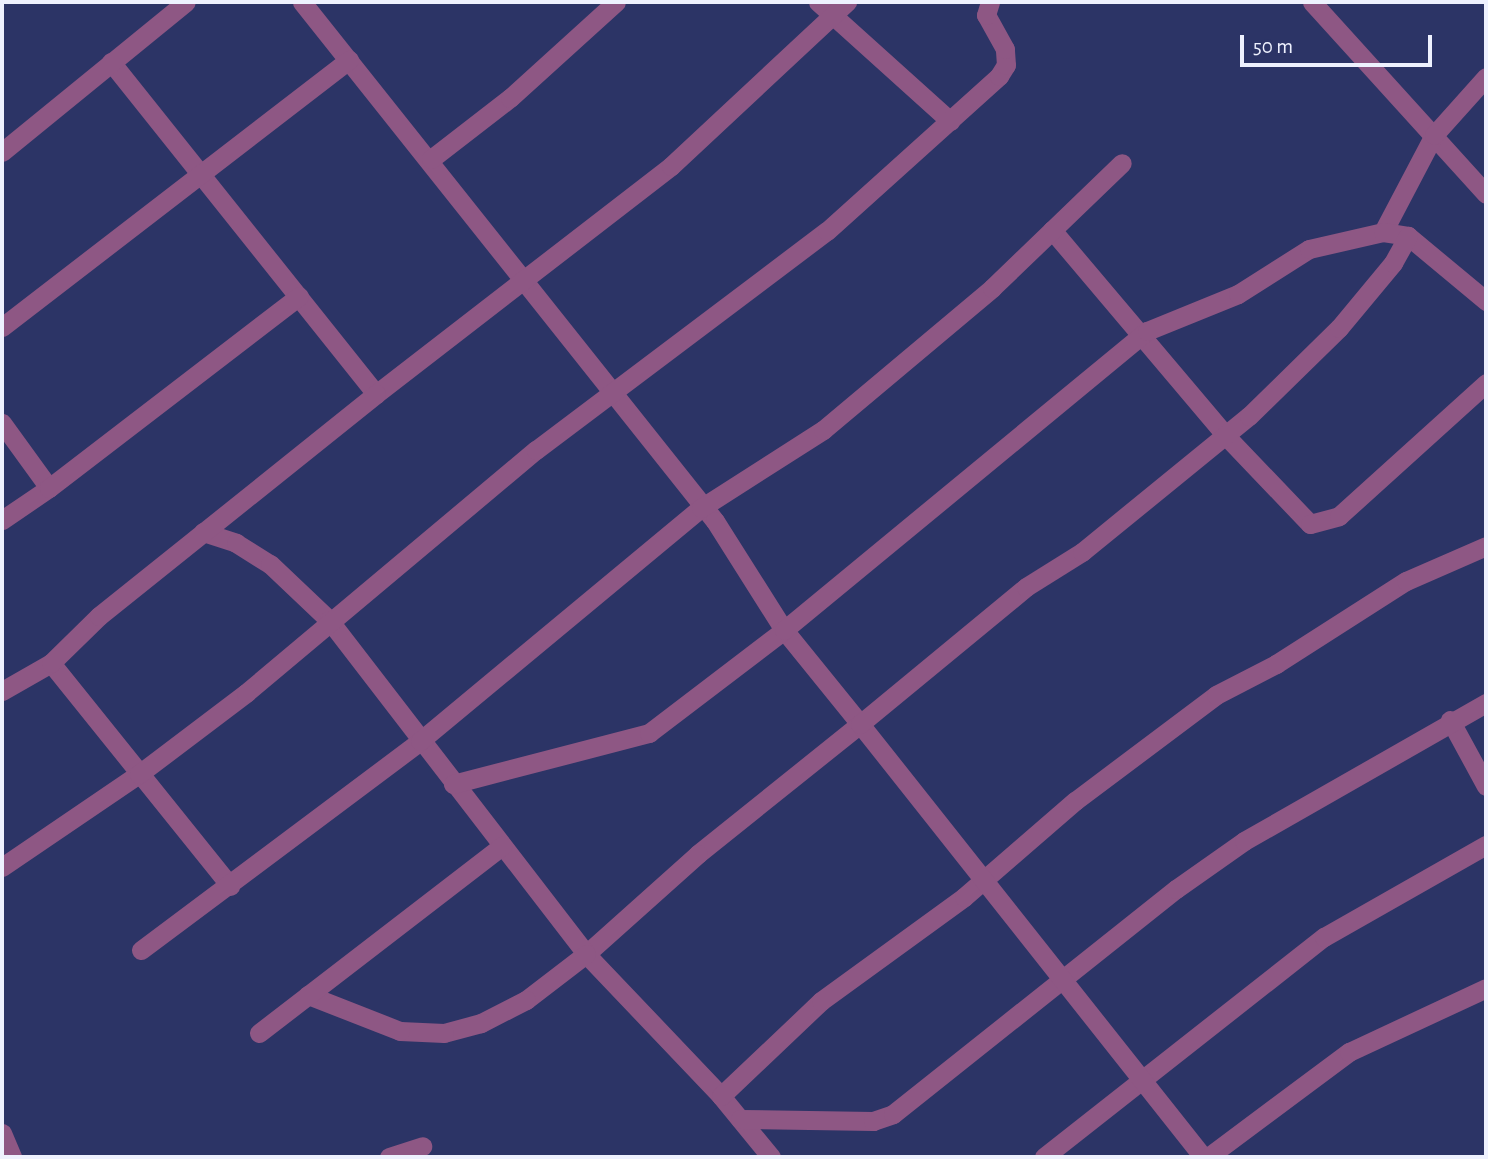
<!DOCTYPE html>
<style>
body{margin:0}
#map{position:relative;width:1488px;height:1159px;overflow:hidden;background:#2c3466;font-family:"Alegreya Sans",sans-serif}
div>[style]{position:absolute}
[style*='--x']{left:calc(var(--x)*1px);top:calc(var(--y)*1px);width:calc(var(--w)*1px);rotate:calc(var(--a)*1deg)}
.minor>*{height:19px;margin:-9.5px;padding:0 9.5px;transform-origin:9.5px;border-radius:9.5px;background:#8e5784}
span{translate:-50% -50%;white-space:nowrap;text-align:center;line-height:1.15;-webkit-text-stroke:6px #2c3466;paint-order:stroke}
.frame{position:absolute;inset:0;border:4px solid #eef1fe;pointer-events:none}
.scale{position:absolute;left:1240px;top:35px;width:192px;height:32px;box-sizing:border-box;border:4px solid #eef1fe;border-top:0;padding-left:9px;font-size:21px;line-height:24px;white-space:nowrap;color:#eef1fe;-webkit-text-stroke:5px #2c3466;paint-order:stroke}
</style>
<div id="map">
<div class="minor">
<div style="--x:302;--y:2;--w:663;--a:51.49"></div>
<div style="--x:715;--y:521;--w:129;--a:57.7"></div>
<div style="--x:784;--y:630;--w:121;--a:51"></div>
<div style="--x:860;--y:724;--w:208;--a:141.3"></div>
<div style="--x:698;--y:854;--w:150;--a:138.2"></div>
<div style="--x:586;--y:954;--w:196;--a:46.4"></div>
<div style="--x:721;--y:1096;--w:79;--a:50.7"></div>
<div style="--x:818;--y:2;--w:178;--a:42"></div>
<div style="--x:1312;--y:2;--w:259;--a:47.8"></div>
<div style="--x:111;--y:62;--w:425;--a:51.4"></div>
<div style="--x:376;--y:394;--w:373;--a:-37.7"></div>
<div style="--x:671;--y:166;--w:241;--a:-43"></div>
<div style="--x:2;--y:152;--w:237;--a:-39.2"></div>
<div style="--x:431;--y:159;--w:100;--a:-37.7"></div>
<div style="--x:510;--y:98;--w:143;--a:-42.2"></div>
<div style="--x:1052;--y:230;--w:268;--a:49.8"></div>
<div style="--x:1225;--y:435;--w:123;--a:46.3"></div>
<div style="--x:1310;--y:524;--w:30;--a:-15"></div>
<div style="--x:1339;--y:516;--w:198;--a:-42.1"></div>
<div style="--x:1383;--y:232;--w:110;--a:-62.3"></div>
<div style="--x:1434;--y:135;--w:78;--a:-48.1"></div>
<div style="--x:2;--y:327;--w:438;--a:-37.6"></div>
<div style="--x:2;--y:423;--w:80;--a:54.1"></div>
<div style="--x:49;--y:488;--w:57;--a:145.8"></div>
<div style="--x:49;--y:488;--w:315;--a:-37.5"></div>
<div style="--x:203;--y:532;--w:35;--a:18"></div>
<div style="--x:236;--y:543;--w:40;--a:32"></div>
<div style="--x:270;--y:564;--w:81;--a:43.5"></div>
<div style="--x:329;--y:620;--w:421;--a:52.4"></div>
<div style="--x:586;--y:954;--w:76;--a:142.5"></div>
<div style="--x:526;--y:1000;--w:51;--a:152.9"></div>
<div style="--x:481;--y:1023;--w:38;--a:165"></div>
<div style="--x:444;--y:1033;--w:44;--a:-177.4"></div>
<div style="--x:400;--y:1031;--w:99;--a:-158.6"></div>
<div style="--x:51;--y:663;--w:286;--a:51.2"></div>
<div style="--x:2;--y:691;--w:56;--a:-29.7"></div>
<div style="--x:51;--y:663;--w:67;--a:-44.4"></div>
<div style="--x:99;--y:616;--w:355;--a:-38.7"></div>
<div style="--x:1450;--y:720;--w:75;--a:61.4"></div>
<div style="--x:453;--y:784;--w:203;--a:-14.6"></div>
<div style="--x:649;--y:733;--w:170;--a:-37.3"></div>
<div style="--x:784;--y:630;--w:470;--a:-39.5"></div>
<div style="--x:1147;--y:331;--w:98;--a:-22.1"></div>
<div style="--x:1238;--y:294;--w:84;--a:-32.4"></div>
<div style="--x:1309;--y:249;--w:76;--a:-12.9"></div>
<div style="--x:1383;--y:232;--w:25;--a:9"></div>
<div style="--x:1408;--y:236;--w:102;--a:39.8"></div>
<div style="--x:2;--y:867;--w:166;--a:-34.2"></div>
<div style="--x:139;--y:774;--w:134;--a:-37.1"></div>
<div style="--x:246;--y:693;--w:378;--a:-40"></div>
<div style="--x:536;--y:450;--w:364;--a:-37"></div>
<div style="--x:827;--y:231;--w:232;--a:-42"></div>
<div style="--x:999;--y:76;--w:13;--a:-58"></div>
<div style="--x:1006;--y:65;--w:16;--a:-94"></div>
<div style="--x:1005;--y:49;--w:39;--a:-119"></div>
<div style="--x:986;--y:15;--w:14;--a:-73"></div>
<div style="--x:141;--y:950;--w:349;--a:-36.8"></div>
<div style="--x:420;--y:741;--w:365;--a:-39.7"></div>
<div style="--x:701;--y:508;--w:145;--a:-32.6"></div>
<div style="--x:823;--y:430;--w:221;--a:-40"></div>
<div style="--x:992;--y:288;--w:180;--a:-43.9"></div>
<div style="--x:259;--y:1033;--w:307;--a:-37.6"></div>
<div style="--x:721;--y:1096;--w:138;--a:-43.5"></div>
<div style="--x:821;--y:1001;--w:177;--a:-36"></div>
<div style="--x:964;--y:897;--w:147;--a:-40.9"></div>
<div style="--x:1075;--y:801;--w:176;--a:-36.9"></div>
<div style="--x:1216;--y:695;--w:68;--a:-27.3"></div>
<div style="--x:1276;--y:664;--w:154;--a:-32.6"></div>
<div style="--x:1406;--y:581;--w:87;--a:-23.6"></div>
<div style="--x:740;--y:1119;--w:133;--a:0.9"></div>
<div style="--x:873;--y:1121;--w:21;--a:-19"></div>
<div style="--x:893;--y:1114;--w:362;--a:-38.5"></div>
<div style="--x:1176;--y:889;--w:83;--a:-35.2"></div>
<div style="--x:1244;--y:841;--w:279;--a:-29.7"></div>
<div style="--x:2;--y:1133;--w:26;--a:67"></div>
<div style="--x:389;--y:1157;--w:35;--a:-18"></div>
<div style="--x:1044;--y:1157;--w:356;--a:-38.2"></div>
<div style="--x:1324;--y:937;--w:186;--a:-29.6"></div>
<div style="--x:1203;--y:1157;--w:552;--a:-128.38"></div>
<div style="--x:860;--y:724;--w:215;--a:-39.5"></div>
<div style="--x:1026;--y:587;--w:66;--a:-32"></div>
<div style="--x:1082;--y:552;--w:215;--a:-39.2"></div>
<div style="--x:1249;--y:416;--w:126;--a:-44.4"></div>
<div style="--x:1339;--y:328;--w:85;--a:-50.3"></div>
<div style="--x:1393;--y:263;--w:31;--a:-61"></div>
<div style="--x:1208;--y:1157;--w:176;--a:-36.7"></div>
<div style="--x:1349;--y:1052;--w:151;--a:-25"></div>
</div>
<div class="frame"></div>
<div class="scale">50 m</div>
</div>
